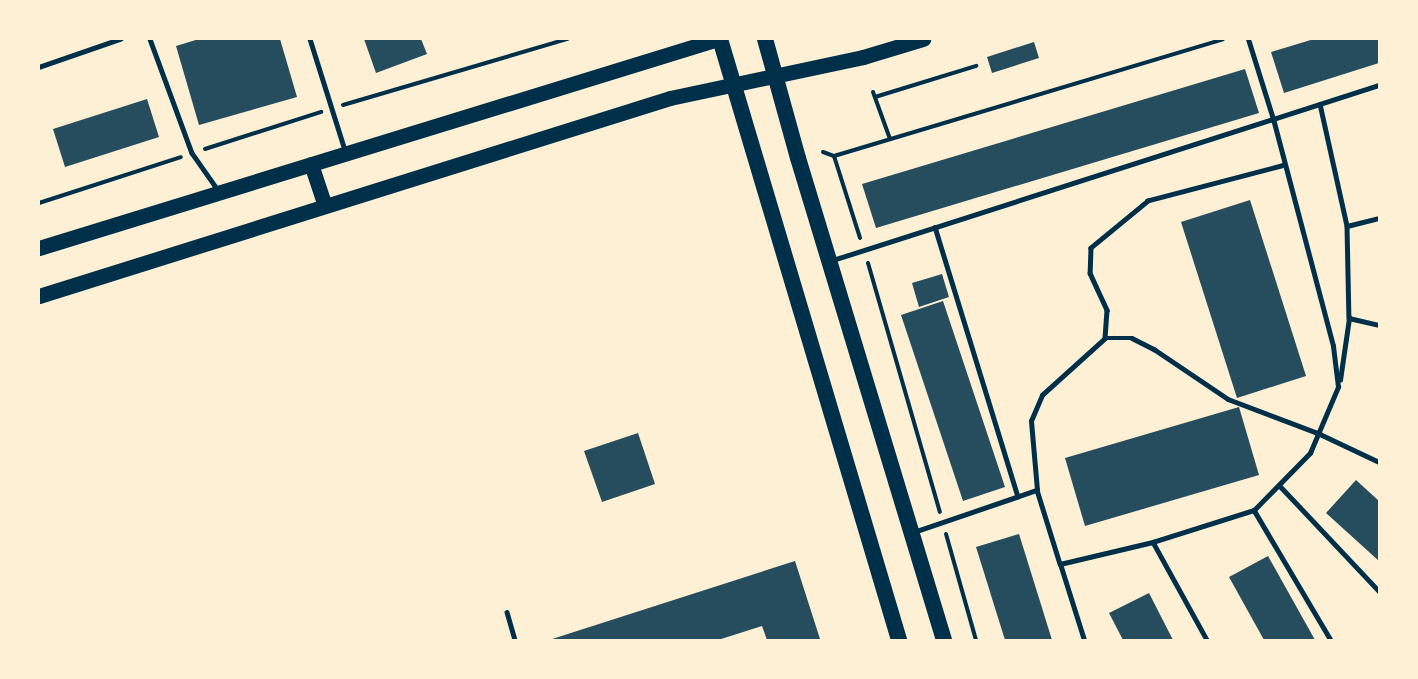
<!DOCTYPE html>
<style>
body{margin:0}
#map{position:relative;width:1418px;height:679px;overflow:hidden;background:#fdf0d5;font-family:"Nunito Sans",sans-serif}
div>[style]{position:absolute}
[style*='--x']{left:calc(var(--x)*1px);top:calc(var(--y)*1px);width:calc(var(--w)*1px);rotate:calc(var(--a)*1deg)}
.building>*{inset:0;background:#264d5e}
.path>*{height:4px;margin:-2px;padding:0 2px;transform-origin:2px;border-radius:2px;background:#003049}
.service>*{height:4.5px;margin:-2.25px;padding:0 2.25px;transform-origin:2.25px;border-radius:2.25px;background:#003049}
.primary>*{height:15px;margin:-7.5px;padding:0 7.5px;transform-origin:7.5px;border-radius:7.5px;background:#003049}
.trunk>*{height:16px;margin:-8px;padding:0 8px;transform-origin:8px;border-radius:8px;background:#003049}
span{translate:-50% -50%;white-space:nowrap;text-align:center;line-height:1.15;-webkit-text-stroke:4.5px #fdf0d5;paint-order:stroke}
.frame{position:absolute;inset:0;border:40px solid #fdf0d5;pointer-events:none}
</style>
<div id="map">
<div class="building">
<div style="clip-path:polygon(199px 39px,280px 39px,297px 97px,199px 125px,176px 46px)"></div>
<div style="clip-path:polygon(364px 39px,421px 39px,427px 54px,376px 73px)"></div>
<div style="clip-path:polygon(1314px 39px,1379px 39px,1379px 63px,1284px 93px,1271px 52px)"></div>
<div style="clip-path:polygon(1034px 42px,1039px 58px,992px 73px,987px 57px)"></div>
<div style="clip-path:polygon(1245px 69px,1259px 113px,876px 228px,862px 184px)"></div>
<div style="clip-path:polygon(147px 99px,159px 137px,65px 167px,53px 129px)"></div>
<div style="clip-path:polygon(1250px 200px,1306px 376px,1237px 398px,1181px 222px)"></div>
<div style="clip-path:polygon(942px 274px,949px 297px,919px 307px,912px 283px)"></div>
<div style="clip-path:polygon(943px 301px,1005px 487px,963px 501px,901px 315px)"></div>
<div style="clip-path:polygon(1239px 407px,1259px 475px,1085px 526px,1065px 458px)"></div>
<div style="clip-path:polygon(638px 433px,655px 484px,602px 502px,584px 451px)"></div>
<div style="clip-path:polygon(1356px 480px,1379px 501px,1379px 561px,1326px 513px)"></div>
<div style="clip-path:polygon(1019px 534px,1052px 640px,1005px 640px,976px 547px)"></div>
<div style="clip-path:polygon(1268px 556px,1315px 640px,1264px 640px,1229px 577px)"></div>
<div style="clip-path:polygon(795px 561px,820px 639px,816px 640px,767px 640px,762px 626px,718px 640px,549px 640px)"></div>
<div style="clip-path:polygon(1149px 593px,1173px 640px,1123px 640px,1109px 613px)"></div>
</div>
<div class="path">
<div style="--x:873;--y:92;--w:50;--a:70.1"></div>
<div style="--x:875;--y:97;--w:106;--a:-17.1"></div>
<div style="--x:343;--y:105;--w:234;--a:-16.4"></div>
<div style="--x:205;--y:149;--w:122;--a:-17.7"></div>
<div style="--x:823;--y:152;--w:12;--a:20"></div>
<div style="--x:834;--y:156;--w:406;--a:-16.7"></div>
<div style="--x:834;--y:156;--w:86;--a:72.4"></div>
<div style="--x:39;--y:203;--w:149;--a:-17.9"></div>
<div style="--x:868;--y:263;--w:259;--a:73.9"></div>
<div style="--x:946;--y:534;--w:110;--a:74.2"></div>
</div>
<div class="service">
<div style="--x:150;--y:39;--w:121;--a:69.8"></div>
<div style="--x:192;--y:153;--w:45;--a:54.9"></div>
<div style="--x:310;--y:39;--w:116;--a:72.5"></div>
<div style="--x:39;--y:67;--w:86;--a:-19.1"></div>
<div style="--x:1320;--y:104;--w:125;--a:77.5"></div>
<div style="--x:1347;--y:226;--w:92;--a:88.8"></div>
<div style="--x:1285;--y:165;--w:142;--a:165.3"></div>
<div style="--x:1148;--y:201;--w:74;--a:140.5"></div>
<div style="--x:1091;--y:248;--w:25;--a:92"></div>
<div style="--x:1090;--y:273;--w:41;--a:65.3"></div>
<div style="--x:1107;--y:310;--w:28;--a:94"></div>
<div style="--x:1105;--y:338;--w:27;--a:0"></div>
<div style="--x:1132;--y:338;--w:25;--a:27"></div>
<div style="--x:1154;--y:349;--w:89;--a:34"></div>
<div style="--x:1228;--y:399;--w:98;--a:20.8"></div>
<div style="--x:1320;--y:434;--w:65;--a:25.4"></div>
<div style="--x:1347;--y:226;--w:33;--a:-14"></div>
<div style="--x:935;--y:227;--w:282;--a:72.9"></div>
<div style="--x:833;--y:260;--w:573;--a:-17.77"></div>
<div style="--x:1340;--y:380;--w:63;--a:-81.7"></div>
<div style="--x:1349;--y:318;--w:31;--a:13"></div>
<div style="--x:1281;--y:487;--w:143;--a:46.7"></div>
<div style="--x:1037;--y:490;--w:69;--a:-95"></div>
<div style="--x:1031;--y:421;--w:28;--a:-67"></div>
<div style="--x:1042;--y:395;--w:85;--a:-42.1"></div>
<div style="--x:1254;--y:510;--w:151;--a:59.4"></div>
<div style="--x:914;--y:532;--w:130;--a:-18.9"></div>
<div style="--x:1037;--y:490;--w:77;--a:72.7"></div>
<div style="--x:1153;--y:542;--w:112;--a:61.1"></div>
<div style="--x:507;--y:612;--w:29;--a:74"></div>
<div style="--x:1084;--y:640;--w:80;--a:-107.5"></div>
<div style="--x:1060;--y:564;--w:96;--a:-13.3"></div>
<div style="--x:1153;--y:542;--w:106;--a:-17.6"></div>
<div style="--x:1254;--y:510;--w:80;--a:-45.5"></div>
<div style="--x:1310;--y:453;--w:72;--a:-67"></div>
<div style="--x:1338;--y:387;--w:41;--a:-97"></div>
<div style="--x:1333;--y:346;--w:235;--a:-104.8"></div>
<div style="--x:1273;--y:119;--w:84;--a:-107.4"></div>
</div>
<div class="primary">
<div style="--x:311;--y:164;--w:44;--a:71.6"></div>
<div style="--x:39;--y:248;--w:710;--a:-17.11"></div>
<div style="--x:39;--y:296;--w:661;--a:-17.42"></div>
<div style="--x:670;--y:98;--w:197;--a:-12"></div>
<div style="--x:863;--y:57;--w:63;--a:-16.7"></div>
</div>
<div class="trunk">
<div style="--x:720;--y:39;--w:627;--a:73.41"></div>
<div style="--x:765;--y:39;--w:123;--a:74.5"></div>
<div style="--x:798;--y:158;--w:504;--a:73.15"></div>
</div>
<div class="frame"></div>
</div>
